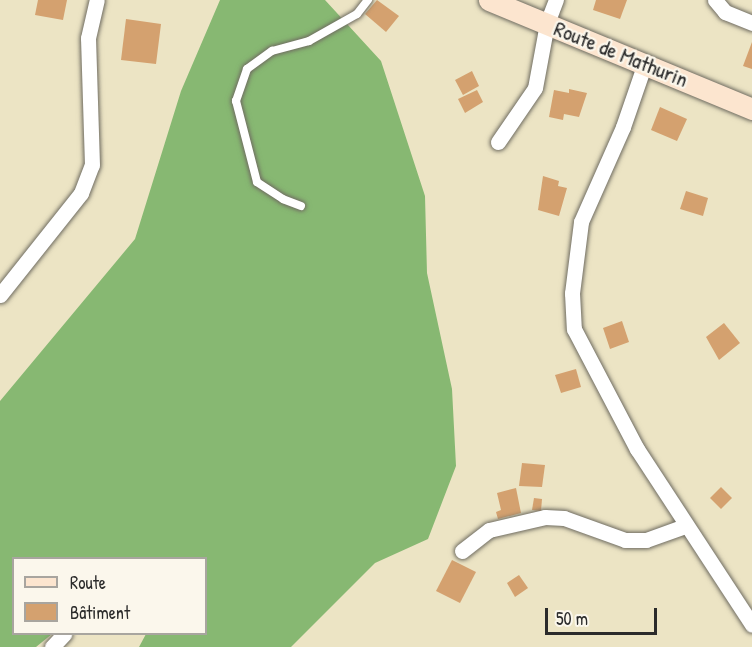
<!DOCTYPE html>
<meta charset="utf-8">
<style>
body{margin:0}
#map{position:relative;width:752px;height:647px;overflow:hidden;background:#ece4c4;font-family:"Patrick Hand",sans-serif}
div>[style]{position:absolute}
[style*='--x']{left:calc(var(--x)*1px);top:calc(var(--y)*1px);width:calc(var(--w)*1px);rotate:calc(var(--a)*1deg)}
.forest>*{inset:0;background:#87b872}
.building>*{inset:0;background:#d4a16f}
.roads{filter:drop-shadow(0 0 2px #6f6c61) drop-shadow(0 0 2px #6f6c61)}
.lane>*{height:8px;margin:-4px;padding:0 4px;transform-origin:4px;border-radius:4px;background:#fff}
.street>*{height:15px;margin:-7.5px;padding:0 7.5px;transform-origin:7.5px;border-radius:7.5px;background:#fff}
.secondary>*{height:21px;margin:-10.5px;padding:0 10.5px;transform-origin:10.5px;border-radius:10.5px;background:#fce5cf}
span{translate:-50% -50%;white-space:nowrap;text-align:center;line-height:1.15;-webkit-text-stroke:4.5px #fbf7ec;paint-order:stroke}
.street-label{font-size:22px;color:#2b2b2b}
.legend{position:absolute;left:12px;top:557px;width:195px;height:78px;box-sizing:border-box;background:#fbf7ec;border:2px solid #a8a59f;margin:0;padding:8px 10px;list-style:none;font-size:18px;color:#2b2b2b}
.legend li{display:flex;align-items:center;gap:12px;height:30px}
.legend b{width:30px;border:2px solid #a8a59f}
.scale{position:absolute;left:545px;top:608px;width:112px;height:27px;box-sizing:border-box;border:3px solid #2b2b2b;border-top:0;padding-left:8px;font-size:18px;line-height:21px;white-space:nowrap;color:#2b2b2b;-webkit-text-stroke:4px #fbf7ec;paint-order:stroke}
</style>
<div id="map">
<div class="forest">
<div style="clip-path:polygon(220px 0,325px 0,381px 61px,425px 196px,427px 273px,452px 389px,456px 466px,428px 539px,375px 563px,291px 647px,139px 647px,146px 634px,206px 634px,206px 558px,14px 558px,14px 634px,52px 634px,36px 647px,0 647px,0 401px,135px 239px,181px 91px)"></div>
</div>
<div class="building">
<div style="clip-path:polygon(38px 0,67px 0,63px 20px,35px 15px)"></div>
<div style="clip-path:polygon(377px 0,399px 16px,386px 32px,365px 14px)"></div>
<div style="clip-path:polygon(596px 0,627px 0,620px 19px,593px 10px)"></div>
<div style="clip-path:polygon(126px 19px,161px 24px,156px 64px,121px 60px)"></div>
<div style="clip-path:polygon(752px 42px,752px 69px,743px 66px)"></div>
<div style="clip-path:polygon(472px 71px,479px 86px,463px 95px,455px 80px)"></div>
<div style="clip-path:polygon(569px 89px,587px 93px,579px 117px,564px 114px,563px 120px,549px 117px,554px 90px,569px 93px)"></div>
<div style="clip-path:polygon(477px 90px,483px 102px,465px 113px,458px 99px)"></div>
<div style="clip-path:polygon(660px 107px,687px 119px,677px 141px,651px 130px)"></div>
<div style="clip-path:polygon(543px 176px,559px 181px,558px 186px,567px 188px,559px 216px,538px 210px)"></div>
<div style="clip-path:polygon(686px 191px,708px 198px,703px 216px,680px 209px)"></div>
<div style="clip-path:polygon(622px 321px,629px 342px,610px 349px,603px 328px)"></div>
<div style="clip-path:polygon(724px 323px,740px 343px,719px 360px,706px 337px)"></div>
<div style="clip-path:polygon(576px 369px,581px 387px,561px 393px,555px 375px)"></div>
<div style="clip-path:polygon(522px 463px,545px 465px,542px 487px,519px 486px)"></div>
<div style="clip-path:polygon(721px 487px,732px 498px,721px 509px,710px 498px)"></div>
<div style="clip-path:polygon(516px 488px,521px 513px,498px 519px,496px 512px,501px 510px,497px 493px)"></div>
<div style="clip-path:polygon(534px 498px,542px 499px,541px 511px,532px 510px)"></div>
<div style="clip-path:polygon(452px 560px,476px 572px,460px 603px,436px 591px)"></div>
<div style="clip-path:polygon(519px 575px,528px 588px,515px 597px,507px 583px)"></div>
</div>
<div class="roads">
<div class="lane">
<div style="--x:301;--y:206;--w:19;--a:-159"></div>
<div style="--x:283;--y:199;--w:31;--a:-147"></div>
<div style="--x:257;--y:182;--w:84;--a:-104.5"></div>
<div style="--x:236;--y:101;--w:34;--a:-71"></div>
<div style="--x:247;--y:69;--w:31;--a:-36"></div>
<div style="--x:272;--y:51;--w:38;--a:-15"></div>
<div style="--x:309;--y:41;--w:55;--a:-29.4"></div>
<div style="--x:357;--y:14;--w:18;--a:-52"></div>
</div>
<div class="street">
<div style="--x:715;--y:0;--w:16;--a:50"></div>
<div style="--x:725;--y:12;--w:29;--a:22"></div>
<div style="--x:645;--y:63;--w:68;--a:109"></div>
<div style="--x:623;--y:127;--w:104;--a:113.9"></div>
<div style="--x:581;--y:222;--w:72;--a:97.2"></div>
<div style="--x:572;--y:293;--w:36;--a:87"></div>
<div style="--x:574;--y:329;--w:136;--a:62.3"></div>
<div style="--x:637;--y:449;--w:210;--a:56.8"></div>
<div style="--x:498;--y:142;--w:65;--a:-55.6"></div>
<div style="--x:535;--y:88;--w:66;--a:-79.5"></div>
<div style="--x:547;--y:23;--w:25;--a:-69"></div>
<div style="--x:0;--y:295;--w:130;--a:-51.5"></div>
<div style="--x:81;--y:193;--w:30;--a:-69"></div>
<div style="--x:92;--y:165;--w:127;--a:-91.8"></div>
<div style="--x:88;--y:38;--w:39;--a:-77"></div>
<div style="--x:462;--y:551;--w:34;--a:-38"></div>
<div style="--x:489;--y:530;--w:57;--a:-13.1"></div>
<div style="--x:545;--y:517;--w:19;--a:3"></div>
<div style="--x:564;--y:518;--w:65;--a:19.8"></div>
<div style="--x:625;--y:540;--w:21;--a:0"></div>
<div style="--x:646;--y:540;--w:41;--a:-19.7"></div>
<div style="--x:52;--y:647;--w:18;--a:-47"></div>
</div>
<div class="secondary">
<div style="--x:489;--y:0;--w:285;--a:22.5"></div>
</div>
</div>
<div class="street-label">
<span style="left:621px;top:54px;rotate:22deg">Route de Mathurin</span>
</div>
<ul class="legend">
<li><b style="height:8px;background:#fce5cf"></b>Route</li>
<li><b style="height:16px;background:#d4a16f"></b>Bâtiment</li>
</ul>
<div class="scale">50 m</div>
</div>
